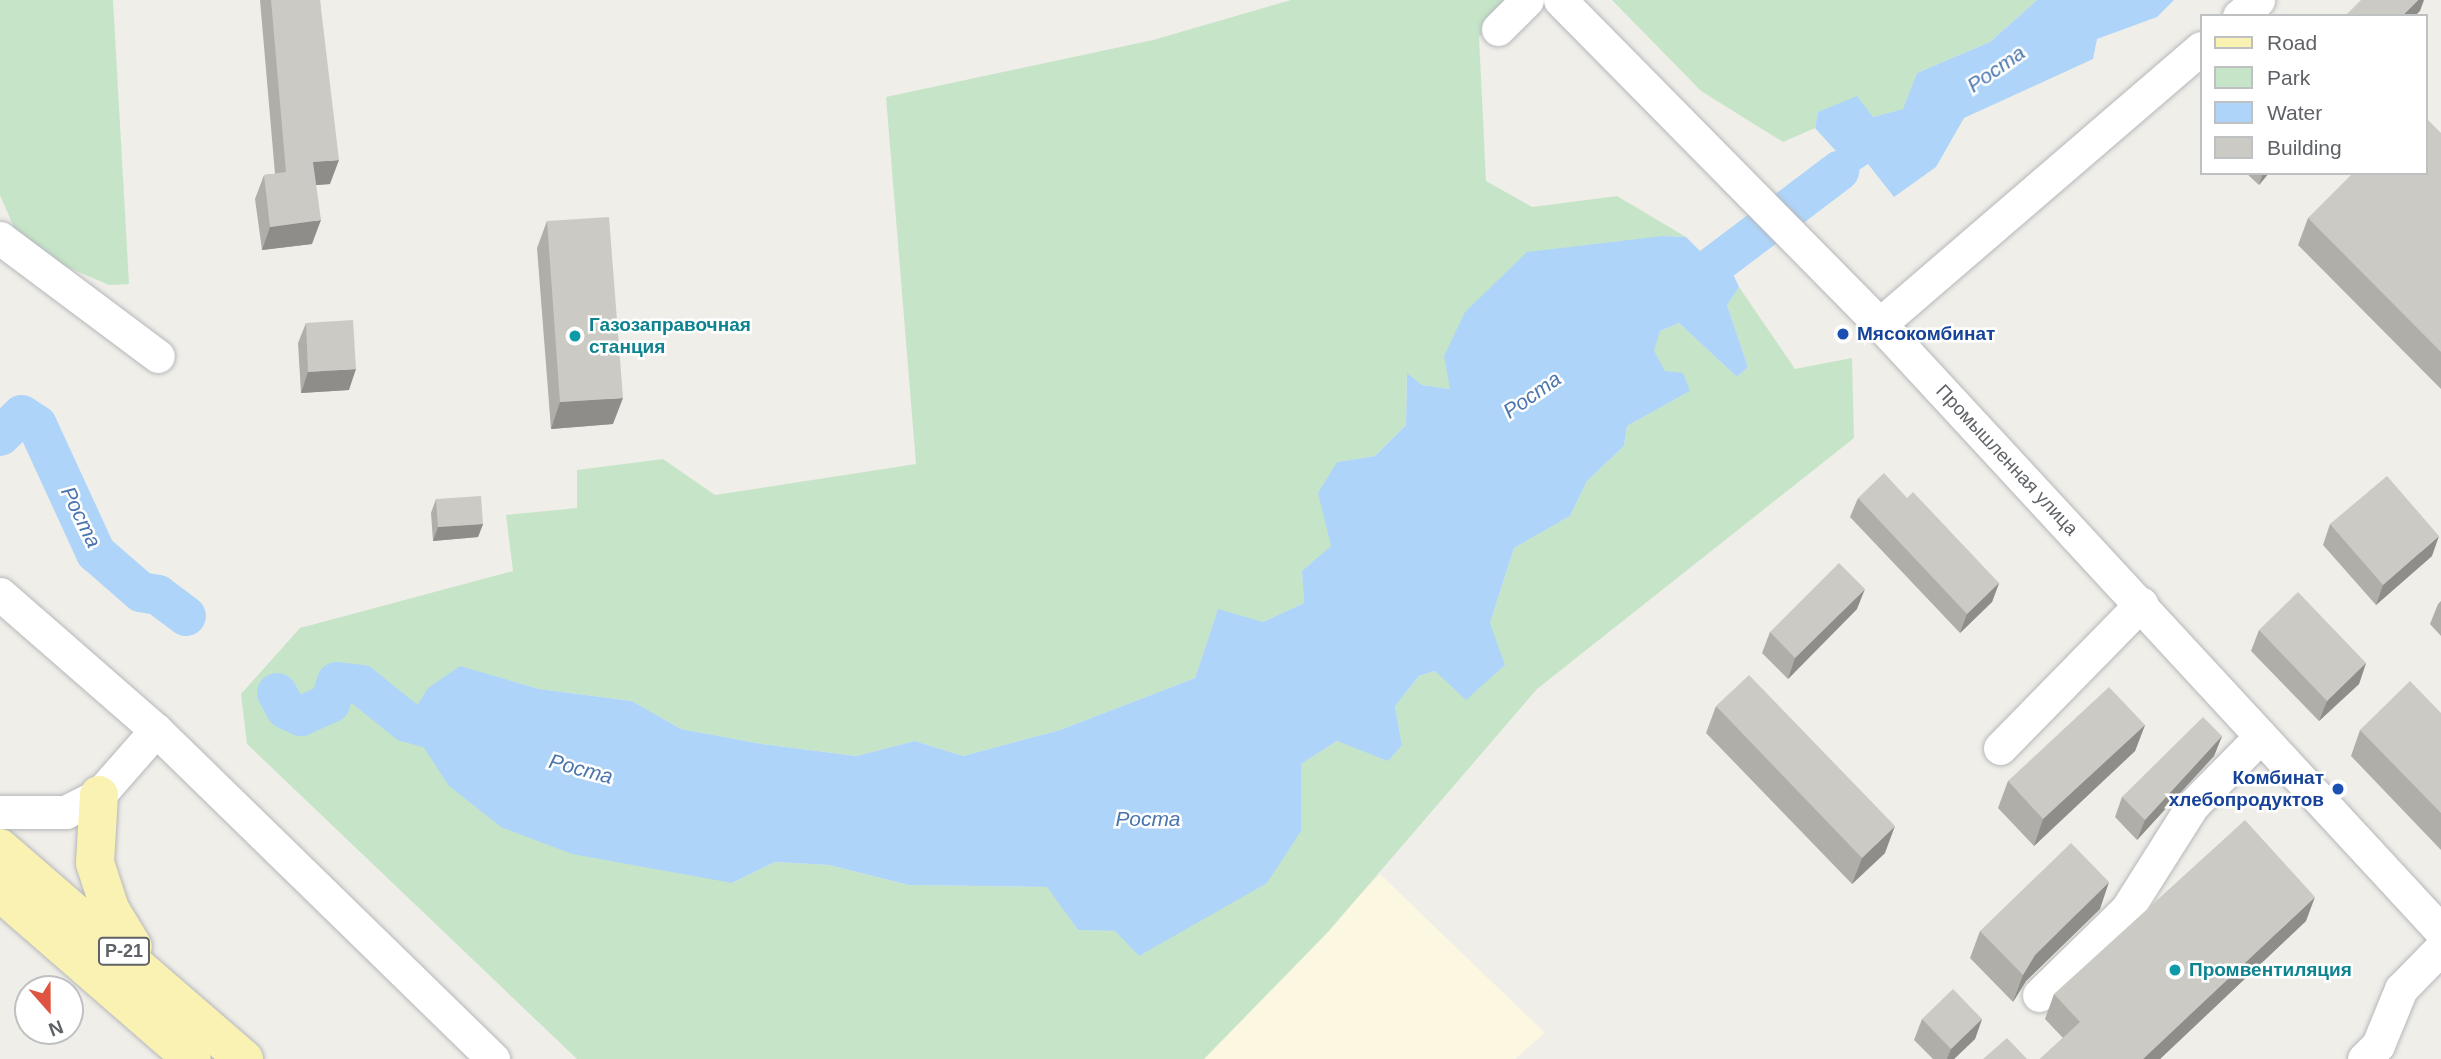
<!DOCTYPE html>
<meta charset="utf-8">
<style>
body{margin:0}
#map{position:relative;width:2441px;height:1059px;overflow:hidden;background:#f0eee8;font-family:Helvetica,sans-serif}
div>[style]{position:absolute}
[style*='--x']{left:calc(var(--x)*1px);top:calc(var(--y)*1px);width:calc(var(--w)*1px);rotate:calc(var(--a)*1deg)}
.commercial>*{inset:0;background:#fcf7e1}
.green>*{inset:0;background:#c6e5c8}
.water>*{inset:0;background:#aed5f9}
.river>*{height:40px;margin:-20px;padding:0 20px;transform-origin:20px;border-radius:20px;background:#aed5f9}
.roads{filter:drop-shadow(0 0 2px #b5b7bb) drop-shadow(0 0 2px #b5b7bb)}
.minor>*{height:33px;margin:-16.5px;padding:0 16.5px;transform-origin:16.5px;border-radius:16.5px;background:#fff}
.major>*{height:38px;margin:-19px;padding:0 19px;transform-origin:19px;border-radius:19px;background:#faf2b3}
.wall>*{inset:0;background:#afaea9}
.shaded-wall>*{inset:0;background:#8f8d89}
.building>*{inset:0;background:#cccac4}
.dots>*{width:19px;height:19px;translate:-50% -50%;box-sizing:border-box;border:4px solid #fff;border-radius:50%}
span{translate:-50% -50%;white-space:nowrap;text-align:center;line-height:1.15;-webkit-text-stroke:5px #fff;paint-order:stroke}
.shield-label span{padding:2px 5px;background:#fff;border:2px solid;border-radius:5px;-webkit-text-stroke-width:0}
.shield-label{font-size:18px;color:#5f6267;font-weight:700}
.culture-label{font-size:19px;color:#0d838f;font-weight:700}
.left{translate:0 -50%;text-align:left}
.transit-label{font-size:19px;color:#164399;font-weight:700}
.right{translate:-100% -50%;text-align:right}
.street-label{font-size:19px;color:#5f6267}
.water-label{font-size:21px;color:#4b75ac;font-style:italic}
.legend{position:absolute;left:2200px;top:14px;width:228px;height:161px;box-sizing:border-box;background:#fff;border:2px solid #bfc0c2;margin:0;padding:9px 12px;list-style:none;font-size:21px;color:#5f6267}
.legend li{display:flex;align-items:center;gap:14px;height:35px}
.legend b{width:35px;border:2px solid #bfc0c2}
.north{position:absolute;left:14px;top:975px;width:70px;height:70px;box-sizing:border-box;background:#fff;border:2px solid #bfc0c2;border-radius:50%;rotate:159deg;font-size:19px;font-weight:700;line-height:28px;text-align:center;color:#5f6267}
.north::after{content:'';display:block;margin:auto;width:24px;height:32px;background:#de5440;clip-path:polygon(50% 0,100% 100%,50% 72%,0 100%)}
</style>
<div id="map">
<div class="commercial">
<div style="clip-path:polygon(1380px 874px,1545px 1033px,1515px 1059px,1204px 1059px)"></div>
</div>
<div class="green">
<div style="clip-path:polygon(0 0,113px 0,129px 284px,109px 285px,39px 255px,16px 232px,0 195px)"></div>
<div style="clip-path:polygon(1291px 0,1513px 0,1479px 37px,1486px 181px,1532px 207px,1617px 196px,1686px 237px,1663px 236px,1450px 389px,1422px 385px,1407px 374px,1406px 425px,1375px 456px,1337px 462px,1331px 547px,1302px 571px,1304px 603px,1263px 622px,1218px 610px,1195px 678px,1060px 730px,963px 756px,915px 741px,856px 756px,762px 744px,681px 729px,632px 701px,539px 689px,460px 667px,732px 883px,775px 862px,829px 865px,909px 885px,1048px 887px,1078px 930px,1115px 931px,1301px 831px,1301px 764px,1337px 741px,1402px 745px,1395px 706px,1419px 676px,1435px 671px,1490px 623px,1514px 548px,1570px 516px,1587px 481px,1624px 446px,1627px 426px,1690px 391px,1665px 371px,1653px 351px,1660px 331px,1679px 323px,1737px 377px,1748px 367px,1727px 305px,1739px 287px,1795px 369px,1852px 358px,1854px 438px,1537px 689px,1328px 932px,1204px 1059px,577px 1059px,247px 744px,241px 694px,300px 628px,513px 571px,506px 515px,577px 508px,577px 470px,663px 459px,715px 495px,916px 464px,886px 97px,1153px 40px)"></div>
<div style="clip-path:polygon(1612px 0,2037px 0,1990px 42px,1917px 73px,1904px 109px,1873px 117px,1818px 112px,1815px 128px,1783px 142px,1701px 91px)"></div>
</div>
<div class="water">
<div style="clip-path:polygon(2037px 0,2174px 0,2157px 17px,2097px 39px,2093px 59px,1964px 118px,1936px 167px,1894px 197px,1868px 164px,1799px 209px,1792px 199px,1836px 151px,1815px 128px,1818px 112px,1857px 96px,1873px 117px,1903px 109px,1917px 73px,1990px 42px)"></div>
<div style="clip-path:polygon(1663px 236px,1686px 237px,1718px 269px,1733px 274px,1739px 287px,1727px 305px,1748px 367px,1737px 377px,1679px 323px,1660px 331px,1654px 351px,1665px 371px,1683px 373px,1690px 391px,1627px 426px,1624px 446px,1587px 481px,1570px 516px,1514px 548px,1490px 623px,1505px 665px,1466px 700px,1435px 671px,1419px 676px,1395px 706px,1402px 745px,1388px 761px,1337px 741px,1301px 764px,1301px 831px,1267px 883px,1139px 956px,1115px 931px,1078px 930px,1047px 887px,909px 885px,829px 865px,775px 862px,732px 883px,572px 854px,501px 827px,449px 786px,407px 722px,428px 688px,460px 666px,539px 689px,632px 701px,681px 729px,762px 744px,856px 756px,915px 741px,963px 756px,1060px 730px,1195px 678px,1218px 609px,1263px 622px,1304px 603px,1302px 571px,1331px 546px,1318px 493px,1337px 462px,1375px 456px,1406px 425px,1407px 373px,1422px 385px,1450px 389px,1444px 356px,1465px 312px,1527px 252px)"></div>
</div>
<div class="river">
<div style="--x:1671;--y:298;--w:211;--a:-37.1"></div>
<div style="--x:0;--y:436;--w:30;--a:-44"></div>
<div style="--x:22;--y:415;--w:18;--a:34"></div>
<div style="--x:37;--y:425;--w:141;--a:65.3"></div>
<div style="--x:96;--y:553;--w:60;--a:40.9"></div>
<div style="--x:141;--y:592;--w:17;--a:10"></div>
<div style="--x:158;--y:595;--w:35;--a:37"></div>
<div style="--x:277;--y:693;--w:18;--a:61"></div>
<div style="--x:286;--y:709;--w:17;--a:25"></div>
<div style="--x:301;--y:716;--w:32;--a:-24"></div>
<div style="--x:330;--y:703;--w:22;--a:-72"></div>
<div style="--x:337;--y:682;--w:24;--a:7"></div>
<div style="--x:361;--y:685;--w:59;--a:38.8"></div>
<div style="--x:407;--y:722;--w:56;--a:15.5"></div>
</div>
<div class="roads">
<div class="minor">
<div style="--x:1560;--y:0;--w:455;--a:45.4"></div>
<div style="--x:1880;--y:324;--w:827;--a:47.26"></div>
<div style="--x:2239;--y:16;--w:25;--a:-40"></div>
<div style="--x:1498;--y:29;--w:41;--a:-45"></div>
<div style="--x:0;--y:238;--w:197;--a:36.8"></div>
<div style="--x:1880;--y:324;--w:423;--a:-40.7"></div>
<div style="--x:0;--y:594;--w:207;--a:41.1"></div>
<div style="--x:156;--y:730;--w:86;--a:131.2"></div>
<div style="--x:99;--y:795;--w:37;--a:153"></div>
<div style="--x:66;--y:812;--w:66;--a:180"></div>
<div style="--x:156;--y:730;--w:471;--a:44.3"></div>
<div style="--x:2000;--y:748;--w:202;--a:-45.6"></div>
<div style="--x:2039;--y:995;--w:123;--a:-44.3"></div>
<div style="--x:2127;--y:909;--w:122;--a:-57.7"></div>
<div style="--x:2192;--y:806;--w:98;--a:-45.4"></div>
<div style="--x:2364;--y:1059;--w:20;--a:-45"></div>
<div style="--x:2378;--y:1045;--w:61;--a:-67.7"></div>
<div style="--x:2401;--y:989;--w:57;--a:-45.7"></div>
</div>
<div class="major">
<div style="--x:99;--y:795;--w:68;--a:93.4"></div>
<div style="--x:95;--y:863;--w:48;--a:71.9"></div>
<div style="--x:110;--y:909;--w:44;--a:58.8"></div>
<div style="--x:0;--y:848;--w:323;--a:40.9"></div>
<div style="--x:0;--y:892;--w:254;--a:41"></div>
</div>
</div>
<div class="wall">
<div style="clip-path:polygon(260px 0,320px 0,330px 184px,316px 185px,312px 244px,262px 250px,255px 199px,264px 175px,275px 174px)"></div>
<div style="clip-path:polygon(2441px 133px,2441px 389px,2298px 245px,2308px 218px)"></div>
<div style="clip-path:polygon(2246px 173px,2269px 173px,2259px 185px)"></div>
<div style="clip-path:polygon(547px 221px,613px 424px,551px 429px,537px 248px)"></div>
<div style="clip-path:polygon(306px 323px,349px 390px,301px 393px,298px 343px)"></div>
<div style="clip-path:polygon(1858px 498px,1999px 583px,1992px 602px,1960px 633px,1850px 517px)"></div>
<div style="clip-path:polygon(436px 499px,483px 524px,478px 537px,433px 541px,431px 513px)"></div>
<div style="clip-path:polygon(2330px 524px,2432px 556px,2376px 605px,2323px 545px)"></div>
<div style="clip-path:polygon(2441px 601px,2441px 636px,2430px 624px,2438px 604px)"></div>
<div style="clip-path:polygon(1857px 609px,1788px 679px,1762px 653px,1770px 632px)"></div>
<div style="clip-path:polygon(2259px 630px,2366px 663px,2359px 684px,2319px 721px,2251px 651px)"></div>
<div style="clip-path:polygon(1716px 706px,1885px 853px,1852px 884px,1706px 733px)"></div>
<div style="clip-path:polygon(2441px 713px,2441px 850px,2351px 756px,2360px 730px)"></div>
<div style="clip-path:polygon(2145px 725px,2135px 751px,2034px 846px,1998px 808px,2008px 781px)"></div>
<div style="clip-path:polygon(2222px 736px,2214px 756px,2137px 840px,2115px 817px,2122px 797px)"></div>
<div style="clip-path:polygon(2100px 909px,2026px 981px,2013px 1002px,1970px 958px,1980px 931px)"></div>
<div style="clip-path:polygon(2306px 921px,2160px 1059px,2040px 1059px,2063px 1038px,2045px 1019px,2054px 994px)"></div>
<div style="clip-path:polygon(1922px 1019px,1982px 1019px,1975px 1039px,1954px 1059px,1933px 1059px,1914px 1040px)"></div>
</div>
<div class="shaded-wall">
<div style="clip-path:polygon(2418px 0,2424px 0,2420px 11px,2415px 16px,2402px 16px)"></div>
<div style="clip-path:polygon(339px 160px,330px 184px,305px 186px,313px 162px)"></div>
<div style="clip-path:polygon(2263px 173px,2269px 173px,2259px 185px)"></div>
<div style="clip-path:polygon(321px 220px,312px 244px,262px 250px,270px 227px)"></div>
<div style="clip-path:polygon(356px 369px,349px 390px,301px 393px,308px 372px)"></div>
<div style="clip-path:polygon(623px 398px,613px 424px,551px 429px,560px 402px)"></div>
<div style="clip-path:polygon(483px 524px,478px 537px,433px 541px,438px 527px)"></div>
<div style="clip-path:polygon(2439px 536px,2432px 556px,2376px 605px,2383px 585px)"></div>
<div style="clip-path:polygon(1999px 583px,1992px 602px,1960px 633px,1967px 614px)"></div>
<div style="clip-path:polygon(1865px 589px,1857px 609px,1788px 679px,1795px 658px)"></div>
<div style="clip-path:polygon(2366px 663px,2359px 684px,2319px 721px,2327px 701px)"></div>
<div style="clip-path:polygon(2145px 725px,2135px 751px,2034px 846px,2043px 819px)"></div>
<div style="clip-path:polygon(2222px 736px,2214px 756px,2137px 840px,2145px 820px)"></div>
<div style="clip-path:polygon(1895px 826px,1885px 853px,1852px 884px,1862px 858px)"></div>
<div style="clip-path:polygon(2109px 882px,2100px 909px,2026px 981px,2013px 1002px,2023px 975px,2035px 955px)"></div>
<div style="clip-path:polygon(2315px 897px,2306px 921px,2160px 1059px,2143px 1059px)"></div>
<div style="clip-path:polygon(1982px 1019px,1975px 1039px,1954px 1059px,1947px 1059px,1951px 1049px)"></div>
</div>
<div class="building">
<div style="clip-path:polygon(271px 0,320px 0,339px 160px,313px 162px,321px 220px,270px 227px,264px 175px,286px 172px)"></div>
<div style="clip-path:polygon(2361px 0,2418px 0,2402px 16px,2345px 16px)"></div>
<div style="clip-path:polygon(2425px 117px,2441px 133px,2441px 352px,2308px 218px,2353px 173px,2425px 173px)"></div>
<div style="clip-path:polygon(609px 217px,623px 398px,560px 402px,547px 221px)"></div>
<div style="clip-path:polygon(353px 320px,356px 369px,308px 372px,306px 323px)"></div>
<div style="clip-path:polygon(1884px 473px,1907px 498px,1913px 492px,1999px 583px,1967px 614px,1858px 498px)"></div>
<div style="clip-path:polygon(2387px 476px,2439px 536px,2383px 585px,2330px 524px)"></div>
<div style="clip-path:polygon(481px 496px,483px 524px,438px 527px,436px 499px)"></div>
<div style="clip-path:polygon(1839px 563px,1865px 589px,1795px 658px,1770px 632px)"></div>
<div style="clip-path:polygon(2298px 592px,2366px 663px,2327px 701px,2259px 630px)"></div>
<div style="clip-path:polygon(1749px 675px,1895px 826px,1862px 858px,1716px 706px)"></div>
<div style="clip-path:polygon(2410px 681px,2441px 713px,2441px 813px,2360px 730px)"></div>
<div style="clip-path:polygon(2109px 687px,2145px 725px,2043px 819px,2008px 781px)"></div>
<div style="clip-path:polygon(2203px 717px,2222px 736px,2145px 820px,2122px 797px)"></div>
<div style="clip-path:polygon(2245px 820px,2315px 897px,2143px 1059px,2040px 1059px,2080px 1022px,2054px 994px)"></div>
<div style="clip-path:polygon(2071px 843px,2109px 882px,2035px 955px,2023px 975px,1980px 931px)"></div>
<div style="clip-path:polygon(1953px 989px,1982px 1019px,1951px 1049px,1922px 1019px)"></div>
<div style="clip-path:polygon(2007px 1038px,2027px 1059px,1983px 1059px)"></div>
</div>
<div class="dots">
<div style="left:1843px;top:334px;background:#1a4fb4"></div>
<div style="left:575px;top:336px;background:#0f9aa8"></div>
<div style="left:2338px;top:789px;background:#1a4fb4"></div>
<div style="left:2175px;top:970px;background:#0f9aa8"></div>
</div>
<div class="shield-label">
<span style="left:124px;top:951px">Р-21</span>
</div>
<div class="culture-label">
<span class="left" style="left:589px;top:336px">Газозаправочная<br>станция</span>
<span class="left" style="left:2189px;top:970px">Промвентиляция</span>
</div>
<div class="transit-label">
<span class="left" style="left:1857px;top:334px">Мясокомбинат</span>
<span class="right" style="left:2324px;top:789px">Комбинат<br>хлебопродуктов</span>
</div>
<div class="street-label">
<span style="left:2007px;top:460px;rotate:47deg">Промышленная улица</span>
</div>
<div class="water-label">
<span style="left:1996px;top:69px;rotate:-35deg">Роста</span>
<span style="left:1532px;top:395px;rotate:-35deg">Роста</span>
<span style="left:81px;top:517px;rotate:64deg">Роста</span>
<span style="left:581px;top:769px;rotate:15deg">Роста</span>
<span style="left:1148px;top:819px">Роста</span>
</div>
<ul class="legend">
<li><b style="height:9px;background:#faf2b3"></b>Road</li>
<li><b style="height:19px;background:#c6e5c8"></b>Park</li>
<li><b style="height:19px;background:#aed5f9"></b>Water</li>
<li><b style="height:19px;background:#cccac4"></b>Building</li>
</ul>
<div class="north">N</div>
</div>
